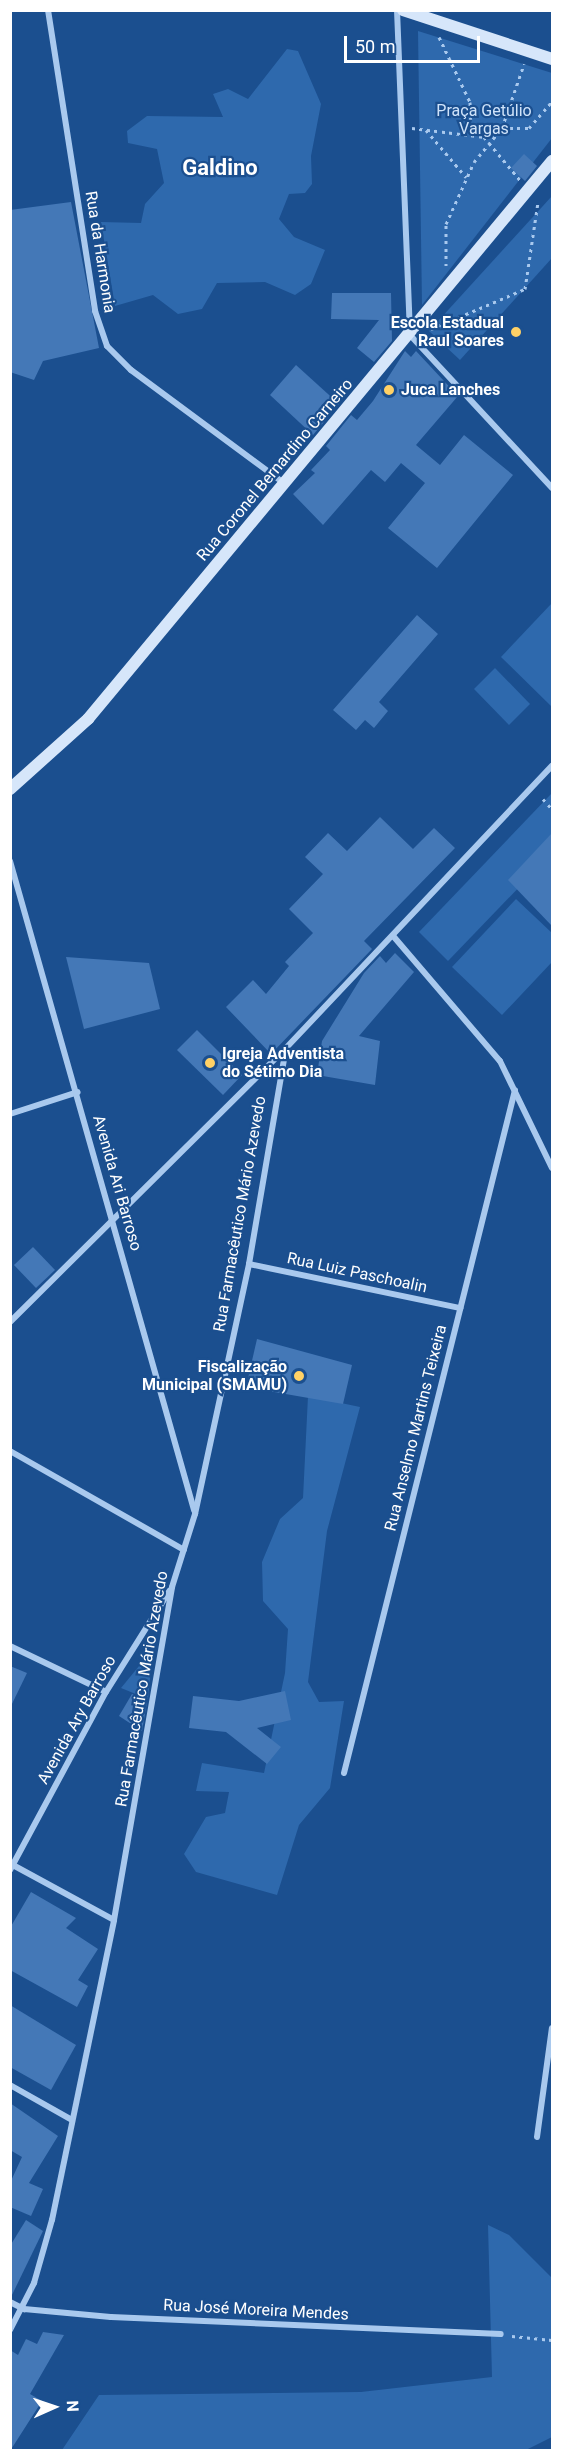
<!DOCTYPE html>
<meta charset="utf-8">
<style>
body{margin:0}
#map{position:relative;width:563px;height:2461px;overflow:hidden;background:#1b4f8f;font-family:Roboto,sans-serif}
div>[style]{position:absolute}
[style*='--x']{left:calc(var(--x)*1px);top:calc(var(--y)*1px);width:calc(var(--w)*1px);rotate:calc(var(--a)*1deg)}
.green>*{inset:0;background:#2e69ad}
.building>*{inset:0;background:#4478b7}
.path>*{height:3px;margin-top:-1.5px;transform-origin:0;background:repeating-linear-gradient(90deg,#a9c9ee 0 3px,transparent 0 7.5px)}
.street>*{height:6px;margin:-3px;padding:0 3px;transform-origin:3px;border-radius:3px;background:#a9c9ee}
.secondary>*{height:12px;margin:-6px;padding:0 6px;transform-origin:6px;border-radius:6px;background:#d6e6fa}
.dots>*{width:16px;height:16px;translate:-50% -50%;box-sizing:border-box;border:3px solid #1b4f8f;border-radius:50%}
span{translate:-50% -50%;white-space:nowrap;text-align:center;line-height:1.15;-webkit-text-stroke:4.5px #1b4f8f;paint-order:stroke}
.park-label{font-size:16px;color:#cfe3fa}
.street-label{font-size:16px;color:#fff}
.poi-label{font-size:16px;color:#fff;font-weight:700}
.right{translate:-100% -50%;text-align:right}
.left{translate:0 -50%;text-align:left}
.district-label{font-size:22px;color:#fff;font-weight:700}
.frame{position:absolute;inset:0;border:12px solid #fff;pointer-events:none}
.north{position:absolute;left:24px;top:2377px;width:60px;height:60px;-webkit-text-stroke:4px #1b4f8f;paint-order:stroke;rotate:87deg;font-size:16px;font-weight:700;line-height:24px;text-align:center;color:#fff}
.north::after{content:'';display:block;margin:auto;width:21px;height:27px;background:#fff;clip-path:polygon(50% 0,100% 100%,50% 72%,0 100%)}
.scale{position:absolute;left:344px;top:36px;width:136px;height:27px;box-sizing:border-box;border:3px solid #fff;border-top:0;padding-left:8px;font-size:18px;line-height:21px;white-space:nowrap;color:#fff;-webkit-text-stroke:4px #1b4f8f;paint-order:stroke}
</style>
<div id="map">
<div class="green">
<div style="clip-path:polygon(418px 31px,552px 73px,552px 138px,422px 305px)"></div>
<div style="clip-path:polygon(287px 49px,298px 51px,321px 104px,311px 156px,312px 184px,305px 193px,289px 194px,279px 219px,294px 237px,325px 250px,311px 284px,295px 295px,265px 282px,217px 283px,202px 309px,178px 314px,153px 295px,115px 306px,101px 222px,141px 223px,145px 204px,164px 183px,157px 149px,128px 143px,127px 131px,147px 116px,223px 117px,213px 94px,228px 89px,248px 99px)"></div>
<div style="clip-path:polygon(552px 196px,552px 258px,460px 360px,429px 331px)"></div>
<div style="clip-path:polygon(552px 603px,552px 707px,501px 657px)"></div>
<div style="clip-path:polygon(495px 668px,530px 704px,509px 725px,474px 689px)"></div>
<div style="clip-path:polygon(552px 793px,552px 853px,448px 961px,419px 932px)"></div>
<div style="clip-path:polygon(516px 899px,552px 933px,552px 962px,502px 1015px,452px 967px)"></div>
<div style="clip-path:polygon(308px 1396px,360px 1407px,327px 1531px,308px 1682px,319px 1702px,344px 1701px,330px 1788px,299px 1825px,277px 1895px,196px 1872px,184px 1854px,206px 1817px,225px 1813px,229px 1792px,196px 1791px,202px 1763px,264px 1773px,285px 1673px,288px 1629px,263px 1601px,262px 1562px,280px 1519px,303px 1498px)"></div>
<div style="clip-path:polygon(153px 1649px,148px 1699px,121px 1688px)"></div>
<div style="clip-path:polygon(488px 2225px,509px 2235px,552px 2278px,552px 2437px,526px 2450px,62px 2450px,99px 2395px,361px 2392px,492px 2377px)"></div>
</div>
<div class="building">
<div style="clip-path:polygon(524px 154px,537px 166px,525px 181px,511px 168px)"></div>
<div style="clip-path:polygon(71px 202px,99px 348px,43px 361px,34px 380px,10px 372px,10px 210px)"></div>
<div style="clip-path:polygon(332px 293px,391px 293px,392px 341px,374px 362px,357px 348px,379px 320px,331px 319px)"></div>
<div style="clip-path:polygon(405px 351px,411px 357px,416px 351px,458px 396px,416px 445px,440px 465px,464px 435px,513px 475px,437px 568px,388px 528px,425px 483px,401px 463px,385px 482px,371px 470px,323px 525px,293px 494px,315px 473px,311px 470px,330px 450px,326px 446px,351px 415px,357px 420px,373px 401px)"></div>
<div style="clip-path:polygon(296px 365px,339px 404px,313px 435px,270px 395px)"></div>
<div style="clip-path:polygon(417px 615px,438px 634px,379px 702px,388px 711px,374px 728px,365px 720px,356px 730px,333px 710px)"></div>
<div style="clip-path:polygon(380px 817px,413px 849px,434px 828px,455px 848px,364px 941px,372px 949px,271px 1054px,226px 1007px,253px 980px,266px 994px,289px 966px,285px 962px,313px 933px,289px 909px,323px 874px,305px 857px,328px 833px,347px 851px)"></div>
<div style="clip-path:polygon(552px 833px,552px 926px,508px 880px)"></div>
<div style="clip-path:polygon(395px 953px,414px 972px,359px 1036px,380px 1041px,375px 1085px,317px 1075px,322px 1041px,364px 973px,380px 956px,386px 963px)"></div>
<div style="clip-path:polygon(66px 957px,149px 963px,160px 1009px,84px 1029px)"></div>
<div style="clip-path:polygon(197px 1030px,242px 1075px,223px 1095px,177px 1050px)"></div>
<div style="clip-path:polygon(33px 1247px,55px 1270px,36px 1288px,14px 1265px)"></div>
<div style="clip-path:polygon(257px 1339px,352px 1365px,343px 1404px,246px 1387px)"></div>
<div style="clip-path:polygon(10px 1666px,27px 1673px,10px 1708px)"></div>
<div style="clip-path:polygon(285px 1691px,291px 1720px,257px 1728px,281px 1747px,267px 1764px,226px 1732px,189px 1728px,193px 1696px,239px 1701px)"></div>
<div style="clip-path:polygon(132px 1694px,147px 1702px,142px 1731px,119px 1716px)"></div>
<div style="clip-path:polygon(31px 1892px,76px 1918px,66px 1928px,98px 1949px,78px 1980px,88px 1986px,77px 2007px,10px 1970px,10px 1928px)"></div>
<div style="clip-path:polygon(10px 2005px,76px 2045px,51px 2090px,10px 2067px)"></div>
<div style="clip-path:polygon(10px 2103px,58px 2136px,29px 2183px,43px 2189px,31px 2216px,10px 2207px,10px 2183px,22px 2157px,10px 2150px)"></div>
<div style="clip-path:polygon(26px 2220px,43px 2231px,11px 2297px,10px 2246px)"></div>
<div style="clip-path:polygon(43px 2332px,64px 2335px,30px 2394px,42px 2401px,10px 2451px,10px 2350px,18px 2355px,26px 2339px,37px 2344px)"></div>
</div>
<div class="path">
<div style="--x:439;--y:37;--w:72;--a:64.5"></div>
<div style="--x:470;--y:102;--w:32;--a:88"></div>
<div style="--x:412;--y:128;--w:73;--a:7.1"></div>
<div style="--x:484;--y:137;--w:56;--a:50.1"></div>
<div style="--x:502;--y:128;--w:27;--a:0"></div>
<div style="--x:529;--y:128;--w:35;--a:-49"></div>
<div style="--x:426;--y:130;--w:62;--a:49.6"></div>
<div style="--x:446;--y:266;--w:42;--a:-90"></div>
<div style="--x:446;--y:224;--w:68;--a:-65.7"></div>
<div style="--x:474;--y:162;--w:44;--a:-50.5"></div>
<div style="--x:502;--y:128;--w:68;--a:-71"></div>
<div style="--x:431;--y:329;--w:102;--a:-23.1"></div>
<div style="--x:525;--y:289;--w:88;--a:-81.5"></div>
<div style="--x:543;--y:799;--w:13;--a:48"></div>
<div style="--x:512;--y:2336;--w:40;--a:5.7"></div>
</div>
<div class="street">
<div style="--x:48;--y:10;--w:305;--a:81.1"></div>
<div style="--x:95;--y:311;--w:37;--a:71"></div>
<div style="--x:107;--y:346;--w:34;--a:45"></div>
<div style="--x:131;--y:370;--w:192;--a:36.5"></div>
<div style="--x:397;--y:10;--w:325;--a:87.7"></div>
<div style="--x:410;--y:335;--w:209;--a:47.1"></div>
<div style="--x:10;--y:861;--w:675;--a:74.17"></div>
<div style="--x:394;--y:937;--w:163;--a:49.5"></div>
<div style="--x:500;--y:1061;--w:119;--a:64.1"></div>
<div style="--x:10;--y:1114;--w:71;--a:-17.9"></div>
<div style="--x:249;--y:1264;--w:216;--a:11.8"></div>
<div style="--x:10;--y:1322;--w:389;--a:-44.8"></div>
<div style="--x:286;--y:1048;--w:388;--a:-46.7"></div>
<div style="--x:10;--y:1451;--w:200;--a:29.6"></div>
<div style="--x:10;--y:1646;--w:106;--a:25.6"></div>
<div style="--x:344;--y:1773;--w:704;--a:-75.94"></div>
<div style="--x:11;--y:1864;--w:117;--a:28.5"></div>
<div style="--x:10;--y:1870;--w:202;--a:-61.7"></div>
<div style="--x:106;--y:1692;--w:120;--a:-57.9"></div>
<div style="--x:10;--y:2085;--w:69;--a:29.5"></div>
<div style="--x:537;--y:2137;--w:110;--a:-82.2"></div>
<div style="--x:10;--y:2302;--w:16;--a:27"></div>
<div style="--x:24;--y:2309;--w:87;--a:5.3"></div>
<div style="--x:111;--y:2317;--w:390;--a:2.5"></div>
<div style="--x:10;--y:2330;--w:53;--a:-62.9"></div>
<div style="--x:34;--y:2283;--w:66;--a:-74.1"></div>
<div style="--x:52;--y:2220;--w:306;--a:-78.3"></div>
<div style="--x:114;--y:1920;--w:338;--a:-80.1"></div>
<div style="--x:172;--y:1587;--w:77;--a:-72.5"></div>
<div style="--x:195;--y:1514;--w:256;--a:-77.8"></div>
<div style="--x:249;--y:1264;--w:219;--a:-80.3"></div>
</div>
<div class="secondary">
<div style="--x:403;--y:10;--w:157;--a:18.2"></div>
<div style="--x:10;--y:789;--w:105;--a:-41.9"></div>
<div style="--x:88;--y:719;--w:726;--a:-50.26"></div>
</div>
<div class="dots">
<div style="left:516px;top:332px;background:#ffd166"></div>
<div style="left:389px;top:390px;background:#ffd166"></div>
<div style="left:210px;top:1063px;background:#ffd166"></div>
<div style="left:299px;top:1376px;background:#ffd166"></div>
</div>
<div class="park-label">
<span style="left:484px;top:120px">Praça Getúlio<br>Vargas</span>
</div>
<div class="street-label">
<span style="left:100px;top:252px;rotate:81deg">Rua da Harmonia</span>
<span style="left:275px;top:470px;rotate:-50deg">Rua Coronel Bernardino Carneiro</span>
<span style="left:117px;top:1183px;rotate:74deg">Avenida Ari Barroso</span>
<span style="left:240px;top:1214px;rotate:-80deg">Rua Farmacêutico Mário Azevedo</span>
<span style="left:357px;top:1273px;rotate:12deg">Rua Luiz Paschoalin</span>
<span style="left:416px;top:1428px;rotate:-76deg">Rua Anselmo Martins Teixeira</span>
<span style="left:142px;top:1689px;rotate:-80deg">Rua Farmacêutico Mário Azevedo</span>
<span style="left:77px;top:1720px;rotate:-61deg">Avenida Ary Barroso</span>
<span style="left:256px;top:2310px;rotate:3deg">Rua José Moreira Mendes</span>
</div>
<div class="poi-label">
<span class="right" style="left:504px;top:332px">Escola Estadual<br>Raul Soares</span>
<span class="left" style="left:401px;top:390px">Juca Lanches</span>
<span class="left" style="left:222px;top:1063px">Igreja Adventista<br>do Sétimo Dia</span>
<span class="right" style="left:287px;top:1376px">Fiscalização<br>Municipal (SMAMU)</span>
</div>
<div class="district-label">
<span style="left:220px;top:168px">Galdino</span>
</div>
<div class="frame"></div>
<div class="north">N</div>
<div class="scale">50 m</div>
</div>
